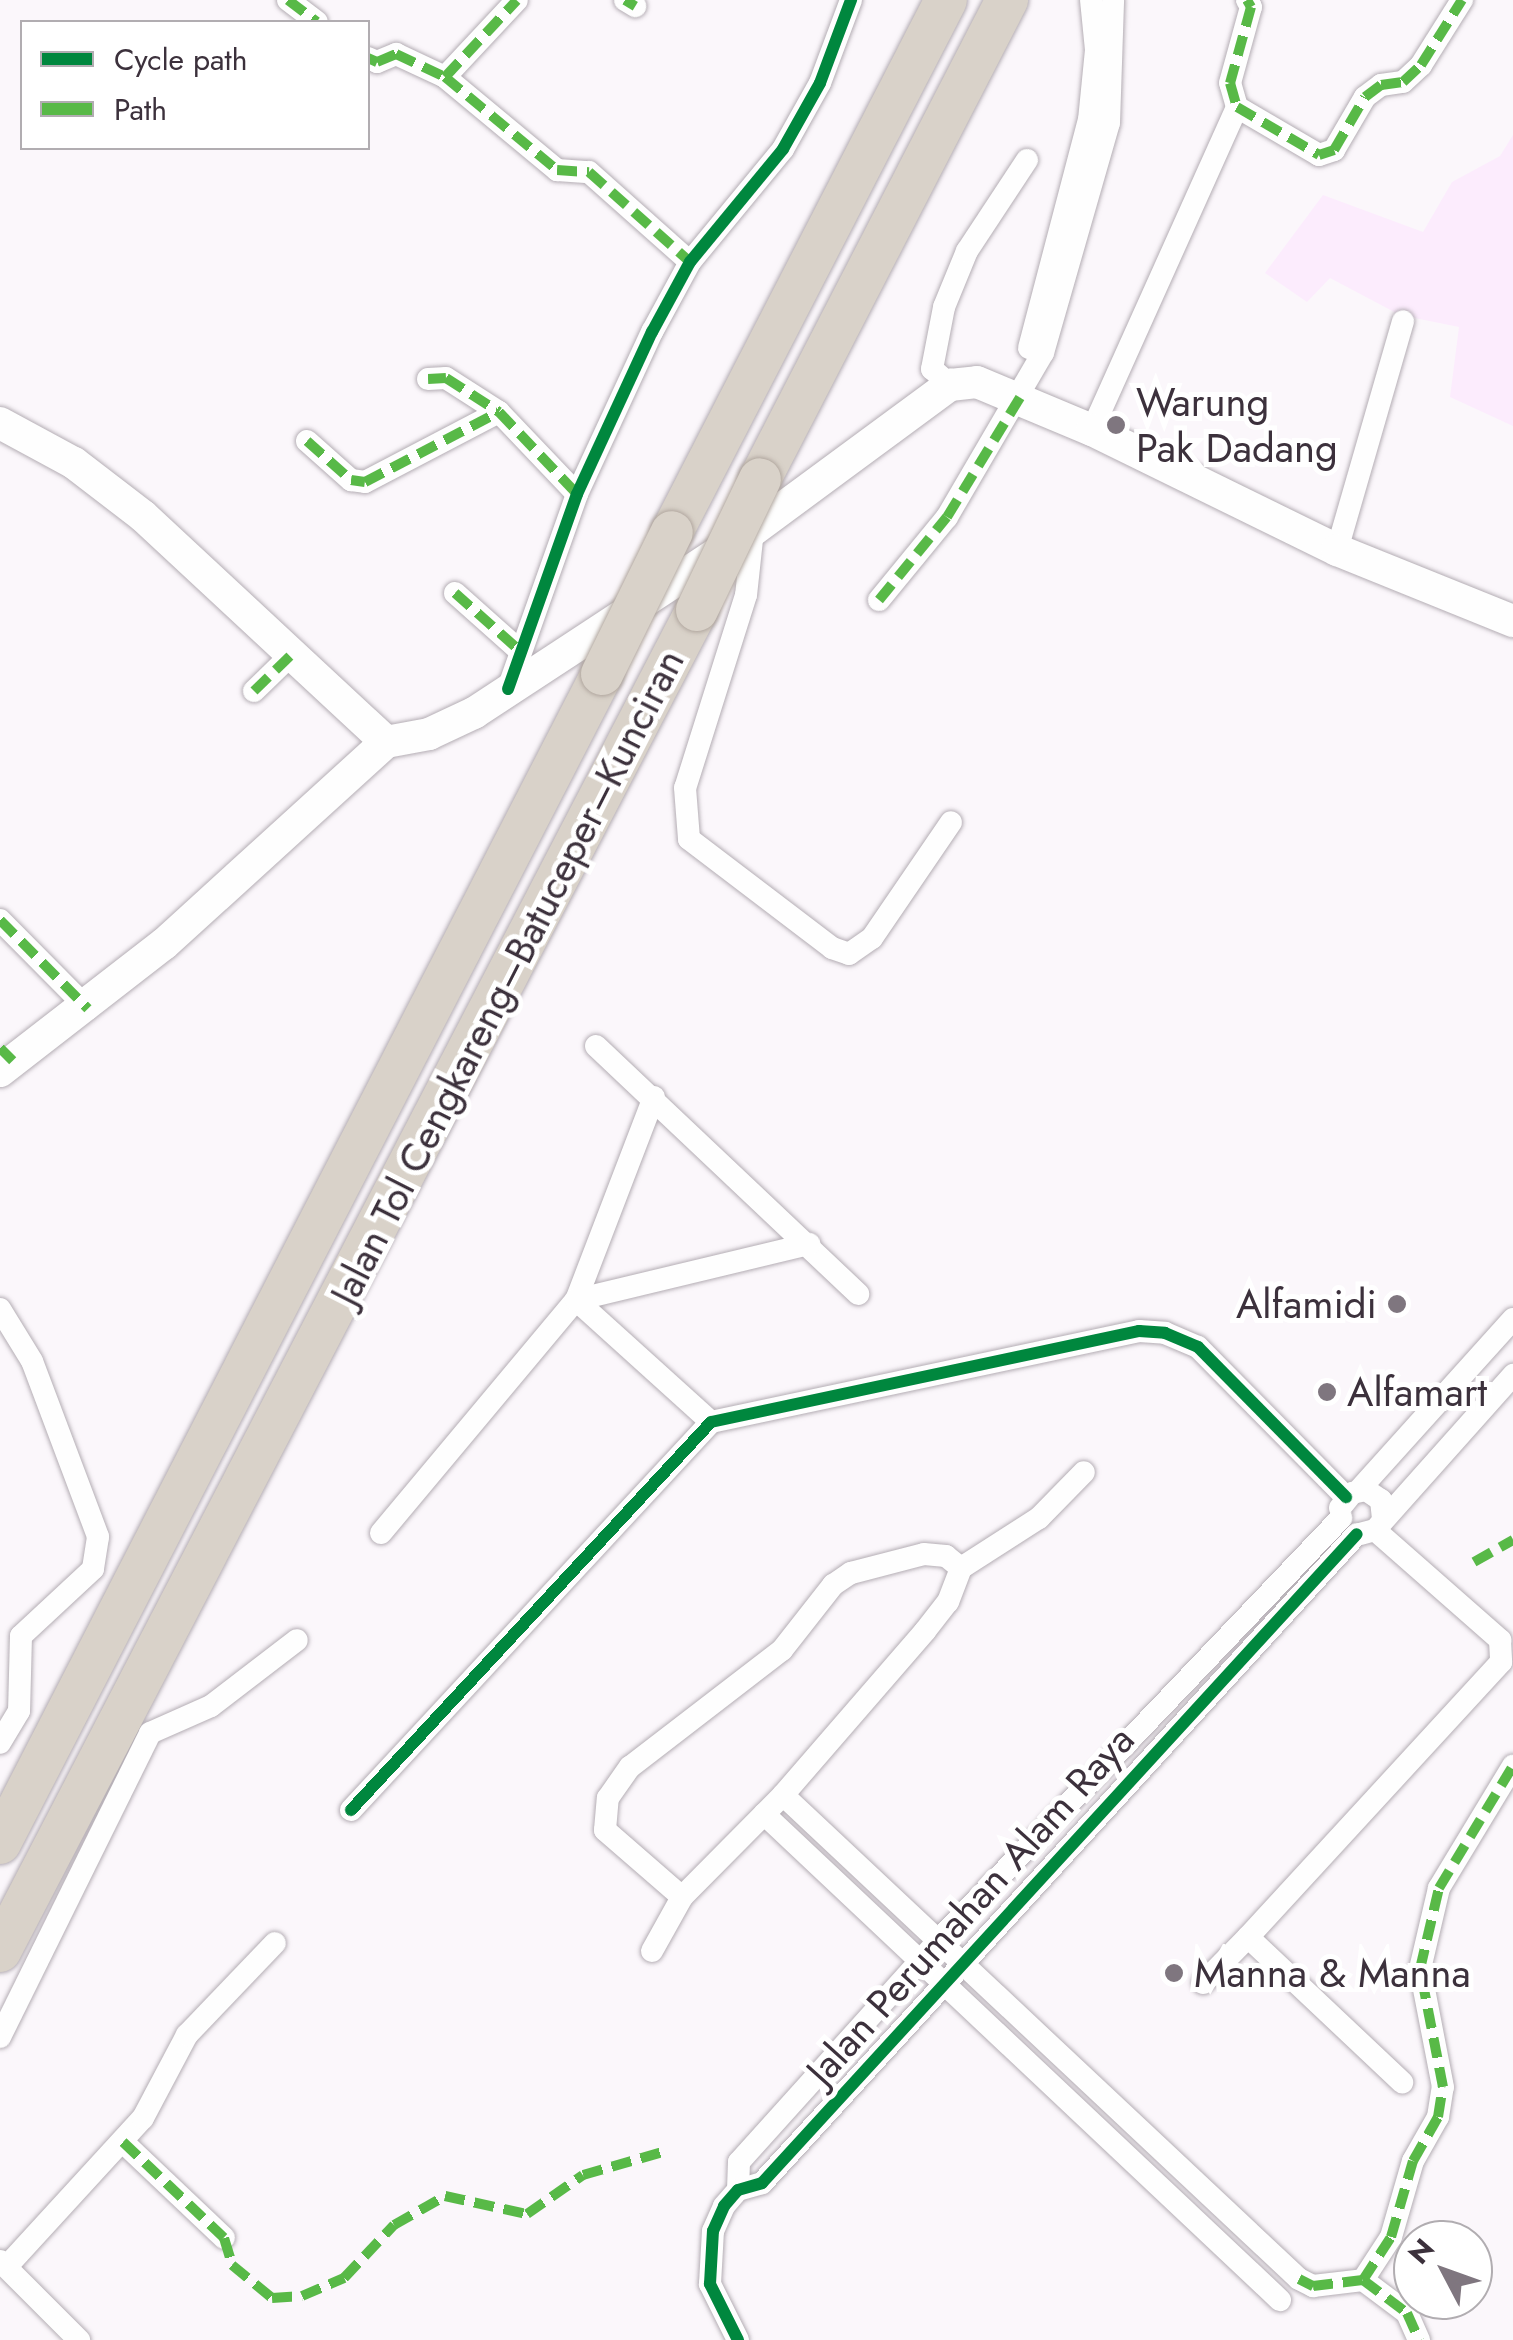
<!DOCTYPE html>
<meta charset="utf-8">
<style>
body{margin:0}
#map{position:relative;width:1513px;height:2340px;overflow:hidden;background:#fbf7fb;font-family:Jost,sans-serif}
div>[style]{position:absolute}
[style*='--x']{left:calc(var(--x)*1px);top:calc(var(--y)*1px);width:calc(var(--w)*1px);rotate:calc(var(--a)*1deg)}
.built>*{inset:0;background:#fcecfd}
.roads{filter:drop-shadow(0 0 2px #b4adb4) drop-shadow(0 0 2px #b4adb4)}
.street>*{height:22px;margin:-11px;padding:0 11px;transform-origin:11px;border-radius:11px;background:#fefefe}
.secondary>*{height:32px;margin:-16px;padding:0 16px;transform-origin:16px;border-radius:16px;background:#fefefe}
.highway>*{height:42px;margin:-21px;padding:0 21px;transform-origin:21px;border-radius:21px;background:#d9d2c9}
.bridges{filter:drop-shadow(0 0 2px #b1a79f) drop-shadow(0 0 2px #b1a79f)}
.highway-bridge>*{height:42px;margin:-21px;padding:0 21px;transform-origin:21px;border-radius:21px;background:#d9d2c9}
.quiet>*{height:10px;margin-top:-5px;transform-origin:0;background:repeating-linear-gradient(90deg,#58b947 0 20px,transparent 0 30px)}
.cycleway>*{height:12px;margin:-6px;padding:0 6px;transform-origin:6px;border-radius:6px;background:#00873e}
.dots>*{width:28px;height:28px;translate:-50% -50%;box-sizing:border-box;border:5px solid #fff;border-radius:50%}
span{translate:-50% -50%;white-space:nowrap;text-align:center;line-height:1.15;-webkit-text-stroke:10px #fff;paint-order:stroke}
.poi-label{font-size:40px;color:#3c313c}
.left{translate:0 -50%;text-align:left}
.right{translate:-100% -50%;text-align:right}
.street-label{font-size:40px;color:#3c313c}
.legend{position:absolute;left:20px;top:20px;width:350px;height:130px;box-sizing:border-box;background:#fff;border:2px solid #b1adb1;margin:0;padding:12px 18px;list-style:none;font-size:30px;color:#3c313c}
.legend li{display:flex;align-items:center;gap:20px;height:50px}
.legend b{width:50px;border:2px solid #b1adb1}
.north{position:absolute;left:1393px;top:2220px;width:100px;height:100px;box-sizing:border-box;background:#fff;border:2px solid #b1adb1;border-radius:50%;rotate:311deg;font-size:28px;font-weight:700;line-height:40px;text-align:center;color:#3c313c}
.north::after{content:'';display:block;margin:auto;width:35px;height:45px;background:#7f767f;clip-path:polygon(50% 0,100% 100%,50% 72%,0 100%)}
</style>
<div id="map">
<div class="built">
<div style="clip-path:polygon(1513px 135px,1513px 426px,1450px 397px,1459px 327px,1400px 315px,1330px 278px,1307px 302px,1265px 273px,1323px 195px,1423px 232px,1452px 182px,1500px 156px)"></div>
</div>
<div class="roads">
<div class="street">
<div style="--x:288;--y:0;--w:36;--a:37"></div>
<div style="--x:625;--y:0;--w:12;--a:31"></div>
<div style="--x:368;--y:58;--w:10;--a:24"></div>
<div style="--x:377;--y:62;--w:21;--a:-23"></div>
<div style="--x:396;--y:54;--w:54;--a:25.1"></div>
<div style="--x:445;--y:77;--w:146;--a:39.7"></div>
<div style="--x:557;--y:170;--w:32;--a:4"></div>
<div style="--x:589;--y:172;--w:135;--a:41.7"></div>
<div style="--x:445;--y:77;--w:105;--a:-46.9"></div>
<div style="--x:1237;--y:107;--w:95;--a:30.3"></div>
<div style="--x:1319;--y:155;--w:16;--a:-18"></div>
<div style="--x:1334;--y:150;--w:61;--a:-59.7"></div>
<div style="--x:1365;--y:97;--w:20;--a:-37"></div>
<div style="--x:1381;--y:85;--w:22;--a:-8"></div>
<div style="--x:1403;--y:82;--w:25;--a:-43"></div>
<div style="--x:1421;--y:65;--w:77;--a:-57.8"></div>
<div style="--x:1029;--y:348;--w:236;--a:-75.3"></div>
<div style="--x:1089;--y:120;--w:70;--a:-84.3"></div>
<div style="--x:1096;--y:50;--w:50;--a:-95.7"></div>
<div style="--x:428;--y:379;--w:18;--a:-3"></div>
<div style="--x:446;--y:378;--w:63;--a:32.7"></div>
<div style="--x:950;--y:385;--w:24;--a:-138"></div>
<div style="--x:932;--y:369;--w:63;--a:-79"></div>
<div style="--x:944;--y:307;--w:61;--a:-67.7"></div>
<div style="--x:967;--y:251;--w:109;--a:-56.6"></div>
<div style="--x:1092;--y:430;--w:354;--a:-65.8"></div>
<div style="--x:1237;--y:107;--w:25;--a:-106"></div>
<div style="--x:1230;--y:83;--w:79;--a:-74.6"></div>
<div style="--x:1251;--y:7;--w:8;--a:-120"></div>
<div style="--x:307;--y:441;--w:59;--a:41.6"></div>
<div style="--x:351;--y:480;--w:14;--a:8"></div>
<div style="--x:365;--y:482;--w:151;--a:-27.6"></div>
<div style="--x:499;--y:412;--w:113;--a:46.4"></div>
<div style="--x:753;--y:530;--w:65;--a:96.1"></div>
<div style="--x:746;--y:595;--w:202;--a:107.5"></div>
<div style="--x:685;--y:788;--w:51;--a:85.5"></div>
<div style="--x:689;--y:839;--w:180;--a:37.3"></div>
<div style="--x:832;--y:948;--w:18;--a:19"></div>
<div style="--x:849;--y:954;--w:28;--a:-35"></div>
<div style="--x:872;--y:938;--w:140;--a:-55.7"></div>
<div style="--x:1337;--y:550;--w:238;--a:-73.9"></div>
<div style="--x:455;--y:593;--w:86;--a:41.7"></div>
<div style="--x:879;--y:600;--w:107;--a:-50.7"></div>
<div style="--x:947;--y:517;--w:190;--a:-59.7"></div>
<div style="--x:1043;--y:353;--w:239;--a:-74"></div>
<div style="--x:1109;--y:123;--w:123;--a:-88.1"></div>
<div style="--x:508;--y:689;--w:207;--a:-70.5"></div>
<div style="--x:577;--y:494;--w:179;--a:-65.2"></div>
<div style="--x:652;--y:332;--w:80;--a:-61.5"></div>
<div style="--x:690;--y:262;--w:146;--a:-50.5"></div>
<div style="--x:783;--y:149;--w:76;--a:-60.7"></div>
<div style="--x:820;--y:83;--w:89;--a:-69.5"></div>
<div style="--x:254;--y:691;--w:52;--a:-44.2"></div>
<div style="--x:0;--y:920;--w:125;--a:45.3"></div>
<div style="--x:596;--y:1046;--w:361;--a:43.4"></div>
<div style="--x:654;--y:1097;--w:217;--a:111"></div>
<div style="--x:576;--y:1300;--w:182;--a:42.1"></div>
<div style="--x:0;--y:1309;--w:61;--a:58.4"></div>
<div style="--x:32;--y:1361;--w:188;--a:69.4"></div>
<div style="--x:98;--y:1537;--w:32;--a:99"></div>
<div style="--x:93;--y:1569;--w:98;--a:137.1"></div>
<div style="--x:21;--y:1636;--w:75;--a:91.5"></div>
<div style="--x:19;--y:1711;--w:37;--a:121"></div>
<div style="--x:1359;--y:1490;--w:230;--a:-48"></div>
<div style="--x:1340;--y:1508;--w:19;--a:-51"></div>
<div style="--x:1352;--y:1493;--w:14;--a:-12"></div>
<div style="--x:1366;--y:1490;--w:18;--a:34"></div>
<div style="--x:1381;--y:1500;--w:18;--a:84"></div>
<div style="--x:1375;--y:1530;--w:167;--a:41.3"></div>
<div style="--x:1500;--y:1640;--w:22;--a:87"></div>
<div style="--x:1501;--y:1662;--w:374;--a:132.6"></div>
<div style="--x:1248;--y:1937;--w:212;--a:43.3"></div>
<div style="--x:381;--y:1533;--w:304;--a:-50.1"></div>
<div style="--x:576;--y:1300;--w:240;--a:-13.5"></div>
<div style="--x:1360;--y:1534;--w:16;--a:-15"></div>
<div style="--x:1375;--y:1530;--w:208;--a:-48.3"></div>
<div style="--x:783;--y:1795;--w:707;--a:43.17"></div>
<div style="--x:1299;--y:2279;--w:16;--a:27"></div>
<div style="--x:1313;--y:2286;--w:50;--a:-6.8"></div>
<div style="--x:1363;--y:2280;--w:55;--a:36.9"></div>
<div style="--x:1407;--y:2313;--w:30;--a:66"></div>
<div style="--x:351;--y:1810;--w:529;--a:-47.14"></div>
<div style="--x:711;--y:1422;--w:438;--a:-12"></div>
<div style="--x:1139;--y:1331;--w:26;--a:4"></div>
<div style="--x:1165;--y:1333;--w:36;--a:23"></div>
<div style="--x:1198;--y:1347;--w:211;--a:45.4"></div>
<div style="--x:764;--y:1814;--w:709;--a:43.29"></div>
<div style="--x:682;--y:1897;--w:102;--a:-139"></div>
<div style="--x:605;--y:1830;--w:32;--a:-85"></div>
<div style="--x:608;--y:1798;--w:38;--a:-55"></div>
<div style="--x:630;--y:1767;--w:192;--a:-37.6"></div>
<div style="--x:782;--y:1650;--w:83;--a:-51.9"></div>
<div style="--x:833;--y:1585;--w:22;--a:-34"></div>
<div style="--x:851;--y:1573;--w:75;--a:-14.6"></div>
<div style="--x:924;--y:1554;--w:22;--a:5"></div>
<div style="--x:946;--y:1556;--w:19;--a:39"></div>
<div style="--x:652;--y:1951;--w:62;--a:-60.9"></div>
<div style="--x:682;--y:1897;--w:144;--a:-45.3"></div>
<div style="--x:783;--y:1795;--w:217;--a:-49.1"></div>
<div style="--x:925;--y:1631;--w:37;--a:-52"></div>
<div style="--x:948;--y:1602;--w:36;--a:-69"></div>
<div style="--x:961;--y:1568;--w:93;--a:-32.7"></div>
<div style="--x:1039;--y:1518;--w:64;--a:-45.6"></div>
<div style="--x:1203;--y:1983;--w:64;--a:-45.6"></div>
<div style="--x:0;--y:2037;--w:339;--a:-63.7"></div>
<div style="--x:150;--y:1733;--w:67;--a:-23.9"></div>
<div style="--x:211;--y:1706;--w:108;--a:-37.5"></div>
<div style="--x:123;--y:2142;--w:139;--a:43.5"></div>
<div style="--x:738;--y:2190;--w:28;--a:-88"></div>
<div style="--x:739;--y:2162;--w:296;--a:-48"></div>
<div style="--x:937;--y:1942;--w:586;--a:-46.38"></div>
<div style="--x:0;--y:2261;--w:112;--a:45"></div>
<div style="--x:9;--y:2264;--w:198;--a:-47.5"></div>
<div style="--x:143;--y:2118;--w:94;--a:-62.1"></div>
<div style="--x:187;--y:2035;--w:127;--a:-46.3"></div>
<div style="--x:1363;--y:2280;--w:51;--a:-56.9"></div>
<div style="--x:1391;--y:2237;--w:79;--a:-73.9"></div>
<div style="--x:1413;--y:2161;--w:51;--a:-60.4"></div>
<div style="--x:1438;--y:2117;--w:30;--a:-81"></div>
<div style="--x:1443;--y:2087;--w:120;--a:-101"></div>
<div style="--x:1420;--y:1969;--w:83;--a:-76.8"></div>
<div style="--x:1439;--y:1888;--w:143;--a:-58.8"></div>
<div style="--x:738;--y:2340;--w:63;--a:-116.6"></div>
<div style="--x:710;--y:2284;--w:53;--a:-86.8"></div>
<div style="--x:713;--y:2231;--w:27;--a:-66"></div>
<div style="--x:724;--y:2206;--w:21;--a:-49"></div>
<div style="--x:738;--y:2190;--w:25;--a:-16"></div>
<div style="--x:762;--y:2183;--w:880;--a:-47.49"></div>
</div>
<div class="secondary">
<div style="--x:0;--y:423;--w:84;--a:28.4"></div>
<div style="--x:74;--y:463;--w:87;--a:37.5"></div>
<div style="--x:143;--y:516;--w:332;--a:42.9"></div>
<div style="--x:386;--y:742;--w:44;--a:-10.5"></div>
<div style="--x:429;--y:734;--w:50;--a:-25"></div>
<div style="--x:474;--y:713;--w:334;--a:-33.3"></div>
<div style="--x:753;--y:530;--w:245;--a:-36.4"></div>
<div style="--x:950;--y:385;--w:27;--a:-6"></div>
<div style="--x:977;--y:382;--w:125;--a:22.7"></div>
<div style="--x:1092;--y:430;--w:273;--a:26.1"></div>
<div style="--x:1337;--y:550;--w:190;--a:22"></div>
<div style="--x:0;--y:1071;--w:207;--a:-37.8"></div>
<div style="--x:164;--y:944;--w:300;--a:-42.3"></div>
</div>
<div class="highway">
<div style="--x:760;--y:479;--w:539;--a:-62.72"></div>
<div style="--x:672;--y:532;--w:598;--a:-62.75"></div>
<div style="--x:0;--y:1843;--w:1315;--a:-62.75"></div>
<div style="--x:0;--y:1951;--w:1511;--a:-62.54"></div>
</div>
</div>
<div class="bridges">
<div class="highway-bridge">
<div style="--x:697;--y:610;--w:145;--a:-64.3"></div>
<div style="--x:602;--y:674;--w:158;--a:-63.8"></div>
</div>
</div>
<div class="quiet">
<div style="--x:288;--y:0;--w:36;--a:37"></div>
<div style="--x:625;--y:0;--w:12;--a:31"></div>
<div style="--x:1247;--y:0;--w:8;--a:60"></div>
<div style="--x:1251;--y:7;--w:79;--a:105.4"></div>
<div style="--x:1230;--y:83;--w:25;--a:74"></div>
<div style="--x:1237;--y:107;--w:95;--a:30.3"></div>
<div style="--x:1319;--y:155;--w:16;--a:-18"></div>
<div style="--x:1334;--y:150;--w:61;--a:-59.7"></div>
<div style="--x:1365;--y:97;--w:20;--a:-37"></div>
<div style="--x:1381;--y:85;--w:22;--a:-8"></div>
<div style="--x:1403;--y:82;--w:25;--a:-43"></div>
<div style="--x:1421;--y:65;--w:77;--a:-57.8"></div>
<div style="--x:368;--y:58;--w:10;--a:24"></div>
<div style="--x:377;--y:62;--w:21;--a:-23"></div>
<div style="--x:396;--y:54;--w:54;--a:25.1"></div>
<div style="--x:445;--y:77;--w:146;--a:39.7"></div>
<div style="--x:557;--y:170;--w:32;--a:4"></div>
<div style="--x:589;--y:172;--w:135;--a:41.7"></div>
<div style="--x:445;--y:77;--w:105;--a:-46.9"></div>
<div style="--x:428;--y:379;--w:18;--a:-3"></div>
<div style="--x:446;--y:378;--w:63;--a:32.7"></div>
<div style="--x:307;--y:441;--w:59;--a:41.6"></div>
<div style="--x:351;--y:480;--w:14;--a:8"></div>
<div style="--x:365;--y:482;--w:151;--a:-27.6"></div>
<div style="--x:499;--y:412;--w:113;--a:46.4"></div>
<div style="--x:455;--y:593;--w:86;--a:41.7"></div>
<div style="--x:879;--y:600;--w:107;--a:-50.7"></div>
<div style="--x:947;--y:517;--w:142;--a:-58.6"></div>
<div style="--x:254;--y:691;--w:52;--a:-44.2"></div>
<div style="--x:0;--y:920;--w:125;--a:45.3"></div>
<div style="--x:0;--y:1048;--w:18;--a:45"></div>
<div style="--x:1474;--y:1562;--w:45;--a:-29.4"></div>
<div style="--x:123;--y:2142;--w:139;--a:43.5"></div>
<div style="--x:224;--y:2238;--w:28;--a:73"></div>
<div style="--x:232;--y:2265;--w:52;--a:39.5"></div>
<div style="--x:272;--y:2298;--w:30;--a:-4"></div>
<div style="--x:302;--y:2296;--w:46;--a:-23.2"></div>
<div style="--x:344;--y:2278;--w:73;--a:-46.7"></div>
<div style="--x:394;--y:2225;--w:59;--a:-29.6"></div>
<div style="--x:445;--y:2196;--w:84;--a:12.4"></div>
<div style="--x:527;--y:2214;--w:68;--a:-34.9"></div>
<div style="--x:583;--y:2175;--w:86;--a:-16.1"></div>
<div style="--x:1299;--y:2279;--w:16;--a:27"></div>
<div style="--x:1313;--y:2286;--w:50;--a:-6.8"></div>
<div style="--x:1363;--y:2280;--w:55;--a:36.9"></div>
<div style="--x:1407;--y:2313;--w:30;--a:66"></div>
<div style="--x:1363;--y:2280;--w:51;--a:-56.9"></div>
<div style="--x:1391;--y:2237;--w:79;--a:-73.9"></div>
<div style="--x:1413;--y:2161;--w:51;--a:-60.4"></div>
<div style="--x:1438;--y:2117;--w:30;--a:-81"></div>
<div style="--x:1443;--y:2087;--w:120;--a:-101"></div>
<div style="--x:1420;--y:1969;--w:83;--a:-76.8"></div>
<div style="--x:1439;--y:1888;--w:143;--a:-58.8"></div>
</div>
<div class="cycleway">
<div style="--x:508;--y:689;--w:207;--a:-70.5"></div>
<div style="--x:577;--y:494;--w:179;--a:-65.2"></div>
<div style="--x:652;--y:332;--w:80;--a:-61.5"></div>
<div style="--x:690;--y:262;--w:146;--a:-50.5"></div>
<div style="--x:783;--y:149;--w:76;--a:-60.7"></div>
<div style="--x:820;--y:83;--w:89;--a:-69.5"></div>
<div style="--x:351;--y:1810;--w:529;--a:-47.14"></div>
<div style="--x:711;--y:1422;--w:438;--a:-12"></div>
<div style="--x:1139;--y:1331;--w:26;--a:4"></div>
<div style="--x:1165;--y:1333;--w:36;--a:23"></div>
<div style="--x:1198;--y:1347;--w:211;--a:45.4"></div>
<div style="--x:738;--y:2340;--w:63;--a:-116.6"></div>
<div style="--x:710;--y:2284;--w:53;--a:-86.8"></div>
<div style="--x:713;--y:2231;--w:27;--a:-66"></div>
<div style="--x:724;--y:2206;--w:21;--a:-49"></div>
<div style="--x:738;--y:2190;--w:25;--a:-16"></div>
<div style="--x:762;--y:2183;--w:880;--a:-47.49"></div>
</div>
<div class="dots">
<div style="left:1116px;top:425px;background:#7f767f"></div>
<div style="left:1397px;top:1304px;background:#7f767f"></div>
<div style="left:1327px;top:1392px;background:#7f767f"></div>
<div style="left:1174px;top:1973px;background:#7f767f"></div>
</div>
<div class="poi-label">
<span class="left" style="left:1136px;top:425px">Warung<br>Pak Dadang</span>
<span class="right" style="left:1377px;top:1304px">Alfamidi</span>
<span class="left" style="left:1347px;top:1392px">Alfamart</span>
<span class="left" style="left:1194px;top:1973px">Manna &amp; Manna</span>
</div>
<div class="street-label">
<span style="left:507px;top:977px;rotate:-63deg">Jalan Tol Cengkareng–Batuceper–Kunciran</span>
<span style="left:970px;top:1905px;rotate:-48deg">Jalan Perumahan Alam Raya</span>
</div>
<ul class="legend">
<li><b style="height:12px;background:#00873e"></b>Cycle path</li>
<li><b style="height:12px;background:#58b947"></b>Path</li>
</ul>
<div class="north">N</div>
</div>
